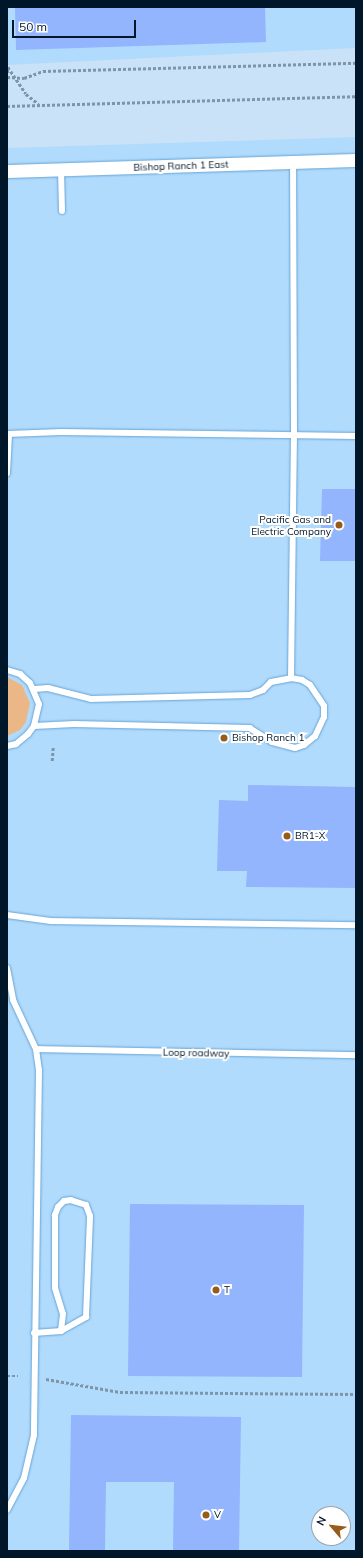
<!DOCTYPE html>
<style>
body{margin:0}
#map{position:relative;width:363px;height:1558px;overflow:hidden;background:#c9e2f7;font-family:Mulish,sans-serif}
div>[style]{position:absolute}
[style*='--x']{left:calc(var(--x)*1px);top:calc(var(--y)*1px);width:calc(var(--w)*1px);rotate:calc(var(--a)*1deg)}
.built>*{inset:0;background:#b1dbfd}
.green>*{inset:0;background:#ecb786}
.building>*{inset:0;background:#92b5fd}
.path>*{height:2.5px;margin-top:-1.25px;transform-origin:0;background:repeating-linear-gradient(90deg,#7c95a9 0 3px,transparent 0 5px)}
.roads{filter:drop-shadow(0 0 1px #66a5d6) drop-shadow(0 0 1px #66a5d6)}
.service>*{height:6px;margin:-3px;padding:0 3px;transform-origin:3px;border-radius:3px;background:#fff}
.minor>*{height:13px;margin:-6.5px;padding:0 6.5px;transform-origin:6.5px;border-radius:6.5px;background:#fff}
.dots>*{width:11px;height:11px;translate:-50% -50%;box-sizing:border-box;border:2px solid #fff;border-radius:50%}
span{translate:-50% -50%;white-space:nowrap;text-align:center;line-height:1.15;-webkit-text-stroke:4px #fff;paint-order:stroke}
.street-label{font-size:10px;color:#00172a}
.poi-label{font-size:10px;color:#00172a}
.right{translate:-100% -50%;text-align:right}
.left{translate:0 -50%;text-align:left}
.frame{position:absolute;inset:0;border:8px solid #00172a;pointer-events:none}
.north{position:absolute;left:311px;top:1506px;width:40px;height:40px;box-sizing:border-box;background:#fff;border:1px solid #99a2aa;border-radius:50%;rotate:298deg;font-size:11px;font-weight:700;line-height:16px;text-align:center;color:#00172a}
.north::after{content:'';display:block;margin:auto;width:14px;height:18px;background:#975c1b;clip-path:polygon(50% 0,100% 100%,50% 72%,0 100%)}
.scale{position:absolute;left:12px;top:20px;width:124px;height:18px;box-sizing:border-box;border:2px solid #00172a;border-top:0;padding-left:5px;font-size:12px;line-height:14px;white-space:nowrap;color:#00172a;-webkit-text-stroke:3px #fff;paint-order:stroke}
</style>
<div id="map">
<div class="built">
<div style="clip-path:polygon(7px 7px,356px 7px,356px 48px,7px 65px)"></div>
<div style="clip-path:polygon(evenodd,356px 137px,356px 1551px,7px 1551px,7px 148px,356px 137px,319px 1514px,343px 1514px,343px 1538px,319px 1538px,319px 1514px)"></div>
</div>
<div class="green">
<div style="clip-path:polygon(7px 677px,22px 685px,30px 703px,26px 722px,20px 730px,7px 736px)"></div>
</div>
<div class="building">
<div style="clip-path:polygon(15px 7px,265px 7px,266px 42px,16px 50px)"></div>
<div style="clip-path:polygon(322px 489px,356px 489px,356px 561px,320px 561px)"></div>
<div style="clip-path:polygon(248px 785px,356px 787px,356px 888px,246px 887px,247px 871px,217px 871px,219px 800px,248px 801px)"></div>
<div style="clip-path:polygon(130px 1204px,304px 1205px,302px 1377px,128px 1376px)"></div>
<div style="clip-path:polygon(71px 1415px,241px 1417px,239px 1551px,173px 1551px,174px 1482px,106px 1482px,105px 1551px,69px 1551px)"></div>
</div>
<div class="path">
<div style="--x:8;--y:67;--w:32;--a:56"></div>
<div style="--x:26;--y:94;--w:16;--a:38"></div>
<div style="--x:7;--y:73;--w:6;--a:-81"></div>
<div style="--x:7;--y:77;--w:17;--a:3"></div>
<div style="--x:24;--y:78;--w:20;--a:-20"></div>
<div style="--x:43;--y:71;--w:313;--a:-1.5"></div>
<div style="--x:7;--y:106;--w:349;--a:-1.6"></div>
<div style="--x:52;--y:761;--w:14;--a:-86"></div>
<div style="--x:7;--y:1376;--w:11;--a:0"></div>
<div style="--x:46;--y:1379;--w:75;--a:10"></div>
<div style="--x:120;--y:1392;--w:236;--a:0.5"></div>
</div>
<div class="roads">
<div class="service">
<div style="--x:61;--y:170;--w:41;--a:88.6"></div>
<div style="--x:7;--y:434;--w:54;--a:-2.1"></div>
<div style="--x:61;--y:432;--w:295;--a:0.8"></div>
<div style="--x:7;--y:473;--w:39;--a:-87"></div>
<div style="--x:7;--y:670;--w:14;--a:17"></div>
<div style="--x:20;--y:674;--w:13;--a:42"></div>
<div style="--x:30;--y:683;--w:23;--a:67"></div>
<div style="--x:39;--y:704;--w:23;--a:103"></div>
<div style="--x:34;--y:726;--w:10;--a:127"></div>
<div style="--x:28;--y:734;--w:16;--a:140"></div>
<div style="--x:16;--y:744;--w:9;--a:167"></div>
<div style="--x:291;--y:678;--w:243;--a:-89.3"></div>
<div style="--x:294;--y:435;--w:273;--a:-90.2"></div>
<div style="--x:34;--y:689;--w:14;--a:-4"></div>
<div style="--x:48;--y:688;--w:44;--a:14.3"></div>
<div style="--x:91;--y:699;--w:159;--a:-1.4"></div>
<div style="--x:250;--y:695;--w:14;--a:-21"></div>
<div style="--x:263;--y:690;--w:11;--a:-45"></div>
<div style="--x:271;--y:682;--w:20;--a:-11"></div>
<div style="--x:291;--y:678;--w:11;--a:10"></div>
<div style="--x:302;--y:680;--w:9;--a:32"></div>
<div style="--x:310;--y:685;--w:25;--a:56"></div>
<div style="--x:324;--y:706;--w:11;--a:90"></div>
<div style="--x:324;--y:717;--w:21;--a:115"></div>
<div style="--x:315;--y:736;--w:14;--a:141"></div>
<div style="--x:304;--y:745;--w:9;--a:162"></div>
<div style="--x:295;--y:748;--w:24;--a:-165"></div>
<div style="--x:272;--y:742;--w:26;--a:-148"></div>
<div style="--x:250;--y:728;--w:176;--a:-178.7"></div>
<div style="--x:74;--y:724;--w:40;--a:177.1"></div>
<div style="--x:7;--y:915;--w:44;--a:7.8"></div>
<div style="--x:51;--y:921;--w:305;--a:0.8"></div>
<div style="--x:7;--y:968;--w:33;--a:79"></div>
<div style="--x:13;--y:1000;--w:54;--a:64.9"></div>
<div style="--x:36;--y:1049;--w:21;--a:82"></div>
<div style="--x:39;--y:1070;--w:365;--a:90.8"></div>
<div style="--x:34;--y:1435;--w:44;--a:103.1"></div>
<div style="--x:24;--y:1478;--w:36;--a:118"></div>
<div style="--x:36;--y:1049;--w:320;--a:1.1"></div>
<div style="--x:34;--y:1333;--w:27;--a:-4"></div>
<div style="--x:61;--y:1331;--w:29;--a:-29"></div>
<div style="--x:86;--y:1317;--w:101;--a:-87.7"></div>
<div style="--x:90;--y:1216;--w:12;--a:-110"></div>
<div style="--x:86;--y:1205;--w:16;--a:-162"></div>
<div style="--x:71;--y:1200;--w:7;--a:172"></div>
<div style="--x:64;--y:1201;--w:8;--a:135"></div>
<div style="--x:58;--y:1207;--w:9;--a:111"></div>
<div style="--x:55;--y:1215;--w:73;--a:90"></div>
<div style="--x:55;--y:1288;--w:27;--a:73"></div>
<div style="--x:63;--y:1314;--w:17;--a:97"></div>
</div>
<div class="minor">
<div style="--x:7;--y:171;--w:349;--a:-1.8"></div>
</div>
</div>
<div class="dots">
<div style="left:339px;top:525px;background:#975c1b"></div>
<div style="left:224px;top:738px;background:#975c1b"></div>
<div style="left:287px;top:836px;background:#975c1b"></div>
<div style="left:216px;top:1290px;background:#975c1b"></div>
<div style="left:206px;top:1515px;background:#975c1b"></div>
</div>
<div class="street-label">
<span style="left:181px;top:166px;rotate:-2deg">Bishop Ranch 1 East</span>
<span style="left:196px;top:1053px;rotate:1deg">Loop roadway</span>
</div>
<div class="poi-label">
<span class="right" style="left:331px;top:525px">Pacific Gas and<br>Electric Company</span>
<span class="left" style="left:232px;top:738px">Bishop Ranch 1</span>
<span class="left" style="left:295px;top:836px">BR1-X</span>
<span class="left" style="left:224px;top:1290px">T</span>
<span class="left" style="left:214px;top:1515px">V</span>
</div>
<div class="frame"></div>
<div class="north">N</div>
<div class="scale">50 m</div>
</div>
